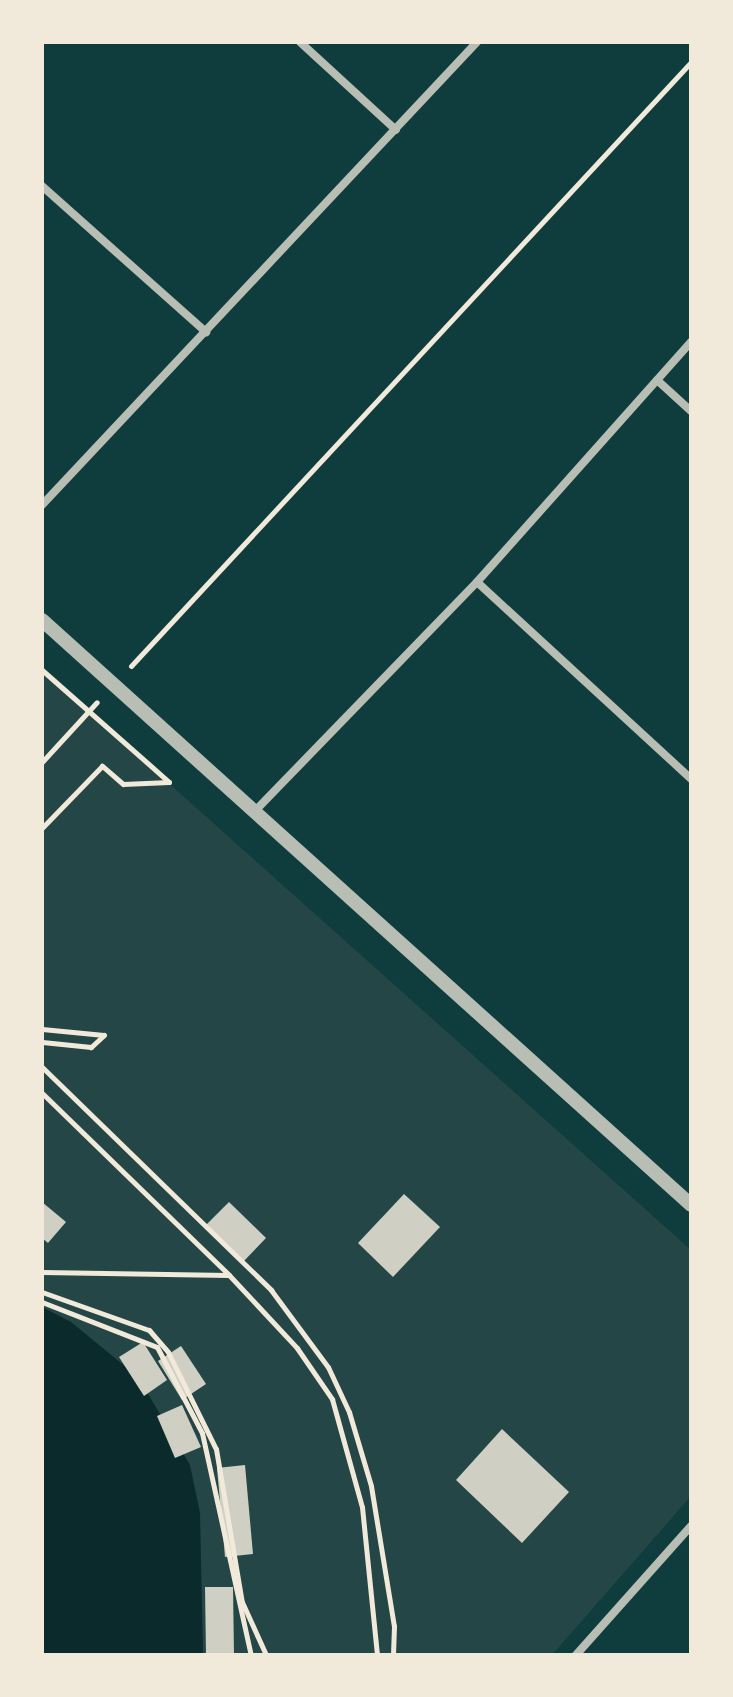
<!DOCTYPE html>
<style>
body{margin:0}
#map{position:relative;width:733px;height:1697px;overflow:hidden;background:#0f3d3e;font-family:"Space Grotesk",sans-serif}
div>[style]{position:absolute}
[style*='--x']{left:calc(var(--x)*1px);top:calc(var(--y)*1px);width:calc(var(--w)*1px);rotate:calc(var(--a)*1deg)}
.green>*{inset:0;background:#244646}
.water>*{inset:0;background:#0a2a2b}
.building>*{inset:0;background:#cfcfc3}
.path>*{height:5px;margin:-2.5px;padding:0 2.5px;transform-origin:2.5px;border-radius:2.5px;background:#f1e9da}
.minor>*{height:8px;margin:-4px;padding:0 4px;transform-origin:4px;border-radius:4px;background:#b8beb3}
.tertiary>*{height:14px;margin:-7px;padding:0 7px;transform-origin:7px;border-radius:7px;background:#b8beb3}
span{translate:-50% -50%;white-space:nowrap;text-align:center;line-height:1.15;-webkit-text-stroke:7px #f1e9da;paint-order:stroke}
.frame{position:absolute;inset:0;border:44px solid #f1e9da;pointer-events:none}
</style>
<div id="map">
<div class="green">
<div style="clip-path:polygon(42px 670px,691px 1250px,691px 1496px,552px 1655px,42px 1655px)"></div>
</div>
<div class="water">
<div style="clip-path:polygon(42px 1307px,71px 1322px,138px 1377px,190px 1465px,200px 1513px,203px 1655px,42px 1655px)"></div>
</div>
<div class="building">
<div style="clip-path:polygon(404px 1194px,440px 1227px,393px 1277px,358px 1243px)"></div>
<div style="clip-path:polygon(42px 1202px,66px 1222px,48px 1243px,42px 1238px)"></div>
<div style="clip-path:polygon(229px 1202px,266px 1238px,243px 1262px,206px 1225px)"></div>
<div style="clip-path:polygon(143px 1342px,167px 1380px,144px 1396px,119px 1357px)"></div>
<div style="clip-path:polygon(181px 1346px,206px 1384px,182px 1400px,158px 1361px)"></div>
<div style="clip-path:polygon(182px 1405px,201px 1447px,175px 1458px,157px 1416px)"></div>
<div style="clip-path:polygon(502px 1429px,569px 1492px,522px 1543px,456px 1480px)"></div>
<div style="clip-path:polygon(245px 1465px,253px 1554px,225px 1557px,217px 1468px)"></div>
<div style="clip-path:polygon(205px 1587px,233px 1587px,234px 1655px,206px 1655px)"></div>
</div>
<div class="path">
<div style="--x:131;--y:666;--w:824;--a:-47.16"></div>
<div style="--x:42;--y:670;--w:169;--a:41.4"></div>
<div style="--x:169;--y:782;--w:46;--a:177.5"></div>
<div style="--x:123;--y:784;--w:28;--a:-139"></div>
<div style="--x:102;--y:766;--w:86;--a:134.1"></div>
<div style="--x:42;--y:762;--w:81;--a:-47.5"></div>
<div style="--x:42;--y:1029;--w:62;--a:5.5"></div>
<div style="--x:104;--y:1035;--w:18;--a:137"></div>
<div style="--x:91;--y:1047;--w:49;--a:-174.2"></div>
<div style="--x:42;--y:1067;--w:320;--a:44.2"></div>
<div style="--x:271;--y:1290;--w:96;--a:53.5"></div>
<div style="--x:328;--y:1367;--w:50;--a:65"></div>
<div style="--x:349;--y:1412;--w:77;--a:73.4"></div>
<div style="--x:371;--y:1486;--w:142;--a:80.7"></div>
<div style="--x:394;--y:1626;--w:29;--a:92"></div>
<div style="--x:42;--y:1093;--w:261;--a:44.2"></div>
<div style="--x:229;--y:1275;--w:100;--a:47"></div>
<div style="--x:297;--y:1348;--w:62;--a:55.5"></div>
<div style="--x:332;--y:1399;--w:112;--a:74.5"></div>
<div style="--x:362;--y:1507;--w:149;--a:84.2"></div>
<div style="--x:42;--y:1272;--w:186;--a:0.9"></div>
<div style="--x:42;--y:1292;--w:114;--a:19.6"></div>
<div style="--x:149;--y:1330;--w:29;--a:49"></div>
<div style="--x:168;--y:1352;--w:108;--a:63.7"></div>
<div style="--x:216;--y:1449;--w:155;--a:80.4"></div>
<div style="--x:242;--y:1602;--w:58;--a:65.6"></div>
<div style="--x:42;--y:1302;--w:123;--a:21.4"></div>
<div style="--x:157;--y:1347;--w:97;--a:62.4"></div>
<div style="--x:202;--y:1433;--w:227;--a:77.6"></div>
</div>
<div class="minor">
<div style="--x:300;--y:42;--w:130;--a:42.5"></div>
<div style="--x:42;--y:186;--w:220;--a:41.7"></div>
<div style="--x:657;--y:380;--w:46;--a:42.4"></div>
<div style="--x:42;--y:505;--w:635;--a:-46.79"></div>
<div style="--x:477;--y:582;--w:291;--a:42.6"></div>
<div style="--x:255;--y:811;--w:319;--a:-45.9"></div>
<div style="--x:477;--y:582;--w:322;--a:-48.3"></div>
<div style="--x:576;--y:1655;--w:173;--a:-48.3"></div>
</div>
<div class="tertiary">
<div style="--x:42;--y:620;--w:874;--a:42.03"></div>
</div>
<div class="frame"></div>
</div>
